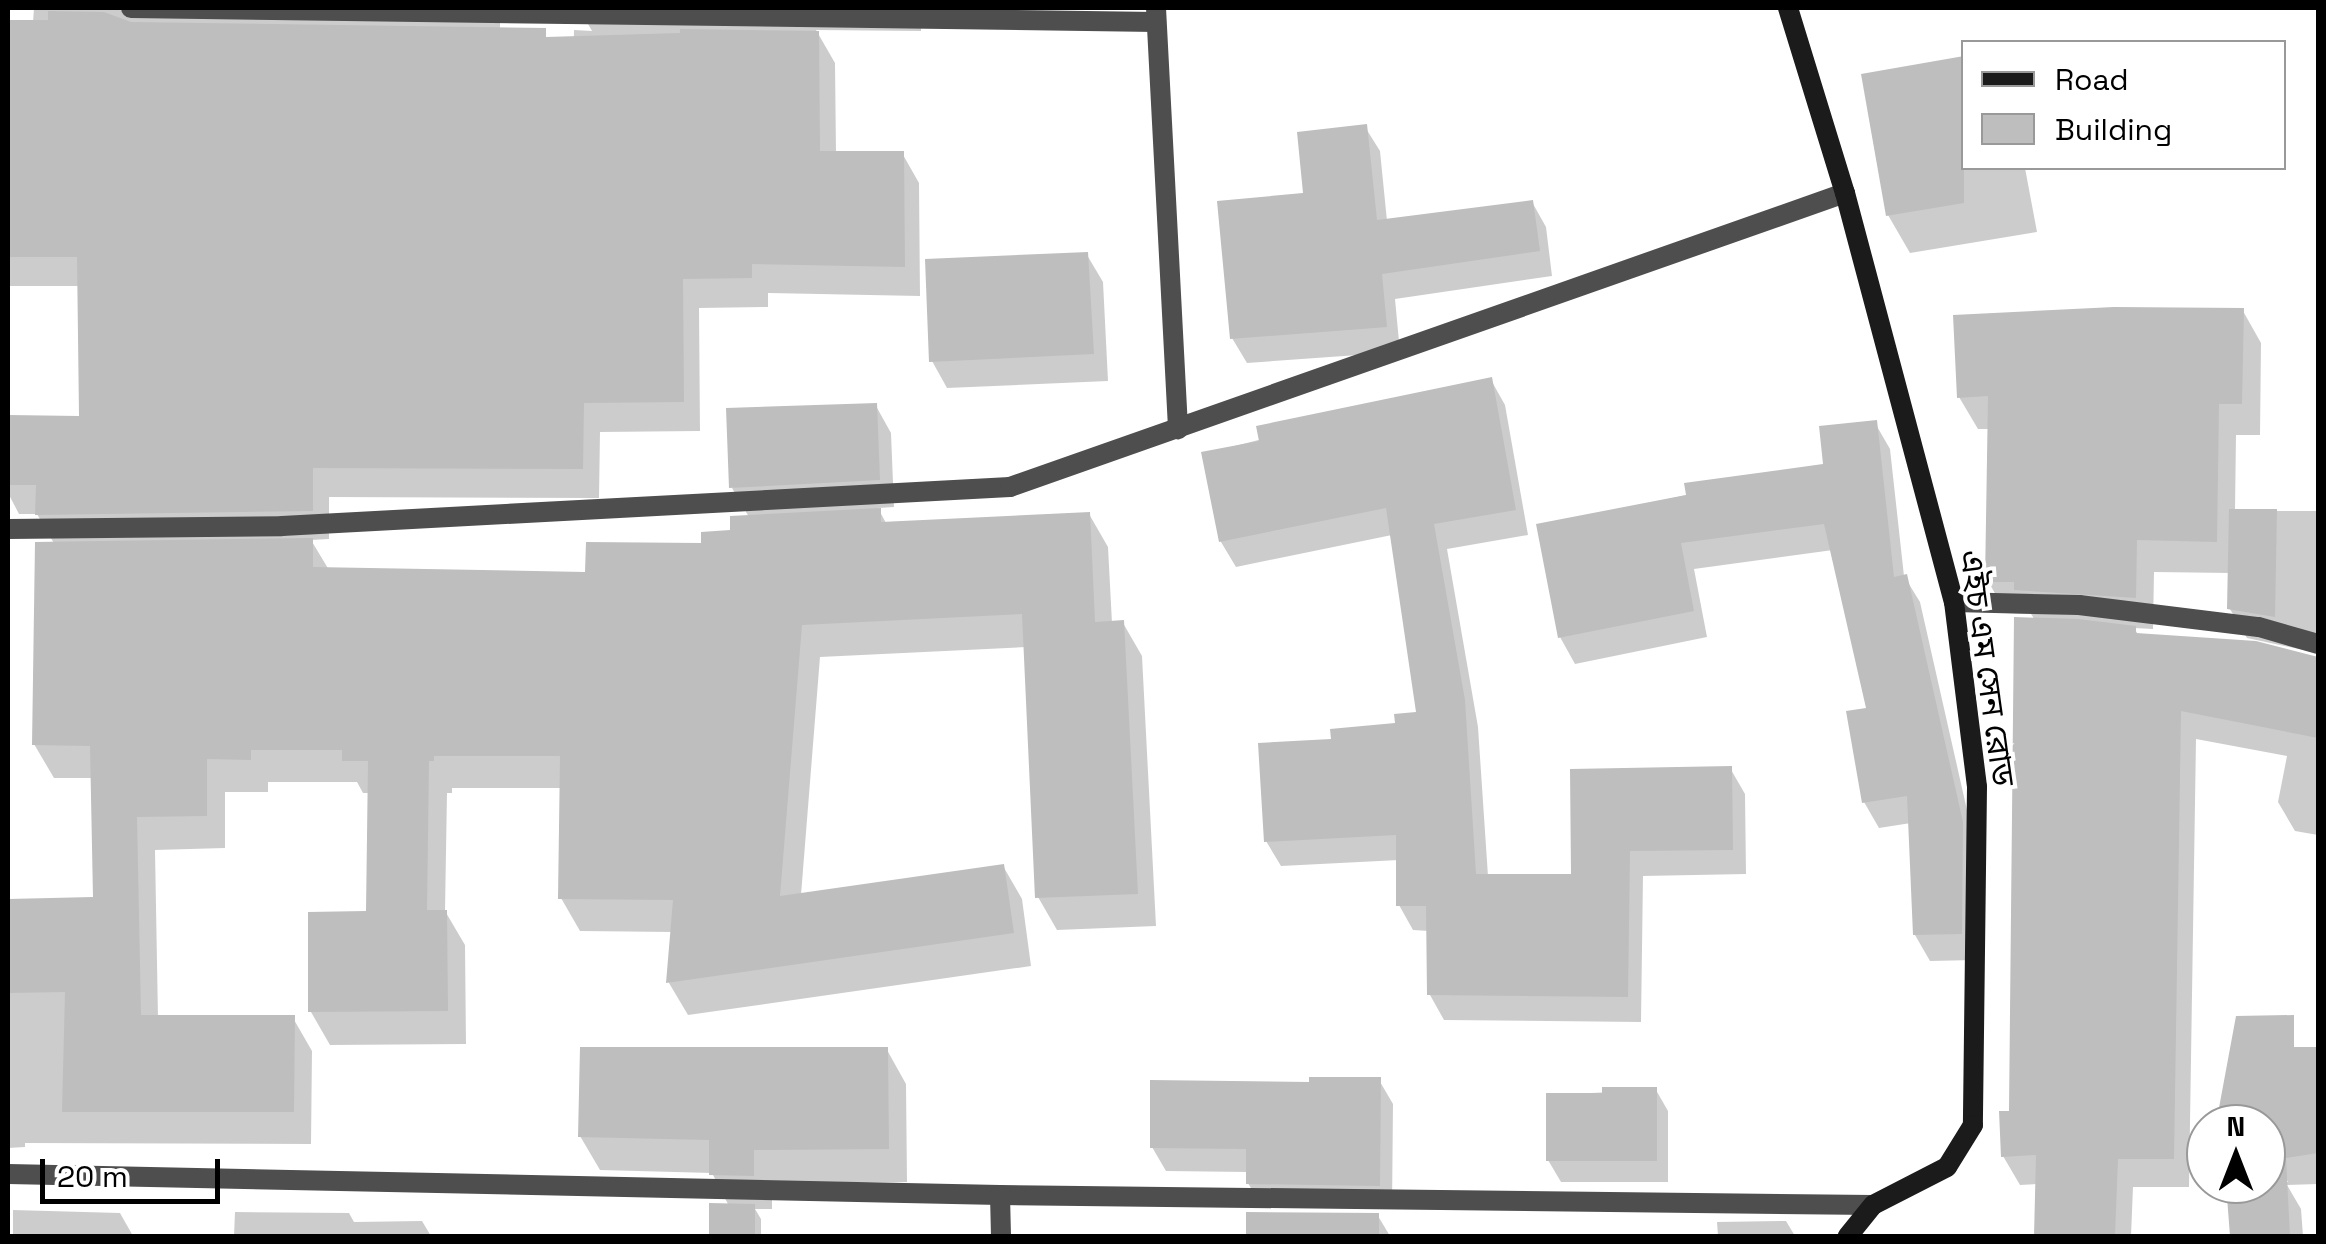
<!DOCTYPE html>
<meta charset="utf-8">
<style>
body{margin:0}
#map{position:relative;width:2326px;height:1244px;overflow:hidden;background:#fff;font-family:"Space Grotesk","Noto Sans Bengali",sans-serif}
div>[style]{position:absolute}
[style*='--x']{left:calc(var(--x)*1px);top:calc(var(--y)*1px);width:calc(var(--w)*1px);rotate:calc(var(--a)*1deg)}
.shadow>*{inset:0;background:#0003}
.building>*{inset:0;background:#bebebe}
.street>*{height:20px;margin:-10px;padding:0 10px;transform-origin:10px;border-radius:10px;background:#4e4e4e}
.secondary>*{height:20px;margin:-10px;padding:0 10px;transform-origin:10px;border-radius:10px;background:#1b1b1b}
span{translate:-50% -50%;white-space:nowrap;text-align:center;line-height:1.15;-webkit-text-stroke:8px #fff;paint-order:stroke}
.street-label{font-size:32px;color:#000}
.frame{position:absolute;inset:0;border:10px solid #000;pointer-events:none}
.legend{position:absolute;left:1961px;top:40px;width:325px;height:130px;box-sizing:border-box;background:#fff;border:2px solid #999;margin:0;padding:12px 18px;list-style:none;font-size:30px;color:#000}
.legend li{display:flex;align-items:center;gap:20px;height:50px}
.legend b{width:50px;border:2px solid #999}
.north{position:absolute;left:2186px;top:1104px;width:100px;height:100px;box-sizing:border-box;background:#fff;border:2px solid #999;border-radius:50%;rotate:0deg;font-size:28px;font-weight:700;line-height:40px;text-align:center;color:#000}
.north::after{content:'';display:block;margin:auto;width:35px;height:45px;background:#000;clip-path:polygon(50% 0,100% 100%,50% 72%,0 100%)}
.scale{position:absolute;left:40px;top:1159px;width:180px;height:45px;box-sizing:border-box;border:5px solid #000;border-top:0;padding-left:12px;font-size:30px;line-height:35px;white-space:nowrap;color:#000;-webkit-text-stroke:8px #fff;paint-order:stroke}
</style>
<div id="map">
<div class="shadow">
<div style="clip-path:polygon(34px 8px,500px 8px,500px 28px,570px 193px,574px 30px,592px 31px,579px 8px,921px 8px,921px 31px,816px 30px,835px 63px,836px 153px,902px 153px,919px 183px,920px 296px,768px 293px,768px 307px,699px 308px,700px 431px,600px 432px,599px 498px,329px 497px,329px 539px,311px 540px,329px 570px,588px 574px,704px 545px,733px 532px,749px 517px,732px 488px,876px 406px,891px 433px,894px 507px,878px 508px,887px 525px,1089px 514px,1108px 547px,1112px 623px,1123px 623px,1142px 656px,1156px 926px,1057px 930px,1038px 897px,1026px 647px,820px 657px,801px 895px,1003px 866px,1022px 899px,1031px 966px,688px 1015px,669px 983px,673px 932px,580px 931px,561px 898px,562px 788px,452px 788px,452px 793px,447px 793px,445px 911px,465px 945px,466px 1044px,330px 1045px,311px 1012px,368px 913px,370px 793px,363px 793px,357px 782px,268px 782px,268px 792px,225px 792px,225px 848px,155px 850px,158px 1018px,293px 1018px,312px 1051px,311px 1144px,25px 1143px,25px 1147px,8px 1148px,8px 902px,96px 900px,93px 778px,54px 778px,34px 744px,55px 545px,37px 514px,19px 514px,8px 493px,8px 418px,81px 418px,80px 286px,8px 286px,8px 23px,33px 22px)"></div>
<div style="clip-path:polygon(1365px 127px,1380px 151px,1387px 221px,1532px 202px,1546px 227px,1552px 276px,1395px 299px,1400px 352px,1247px 363px,1232px 338px,1306px 195px)"></div>
<div style="clip-path:polygon(1964px 168px,2025px 168px,2037px 232px,1910px 253px,1888px 215px)"></div>
<div style="clip-path:polygon(1087px 255px,1103px 282px,1108px 381px,947px 388px,932px 361px)"></div>
<div style="clip-path:polygon(2243px 311px,2261px 343px,2260px 435px,2236px 435px,2235px 511px,2318px 511px,2318px 653px,2247px 638px,2230px 609px,2230px 573px,2154px 572px,2153px 629px,2134px 628px,2139px 636px,2256px 643px,2318px 659px,2318px 835px,2295px 831px,2278px 802px,2287px 756px,2196px 739px,2189px 1187px,2133px 1187px,2131px 1236px,2036px 1236px,2038px 1184px,2020px 1185px,2003px 1156px,2011px 1113px,2035px 620px,2031px 614px,2006px 613px,1988px 581px,1990px 429px,1978px 429px,1959px 397px)"></div>
<div style="clip-path:polygon(1491px 380px,1505px 405px,1528px 535px,1447px 549px,1478px 727px,1488px 876px,1574px 876px,1730px 768px,1745px 794px,1746px 874px,1643px 876px,1641px 1022px,1444px 1020px,1430px 995px,1429px 931px,1413px 930px,1399px 905px,1399px 860px,1281px 866px,1266px 841px,1334px 741px,1398px 725px,1419px 714px,1392px 535px,1236px 567px,1221px 542px,1204px 454px)"></div>
<div style="clip-path:polygon(1875px 423px,1890px 449px,1904px 576px,1920px 602px,1976px 850px,1975px 960px,1930px 961px,1915px 935px,1911px 823px,1879px 828px,1864px 802px,1869px 710px,1833px 550px,1694px 569px,1707px 637px,1575px 664px,1560px 637px,1539px 526px,1826px 466px)"></div>
<div style="clip-path:polygon(2318px 1049px,2318px 1184px,2287px 1185px,2301px 1209px,2303px 1236px,2232px 1236px,2229px 1184px,2288px 1182px,2272px 1153px,2292px 1050px)"></div>
<div style="clip-path:polygon(887px 1050px,906px 1084px,907px 1182px,772px 1183px,772px 1209px,755px 1209px,761px 1219px,761px 1236px,712px 1236px,712px 1205px,729px 1206px,712px 1173px,600px 1170px,580px 1136px)"></div>
<div style="clip-path:polygon(1379px 1080px,1393px 1104px,1392px 1209px,1262px 1207px,1248px 1183px,1248px 1172px,1166px 1171px,1152px 1147px,1311px 1085px)"></div>
<div style="clip-path:polygon(1656px 1090px,1668px 1111px,1668px 1182px,1561px 1182px,1548px 1160px,1548px 1095px)"></div>
<div style="clip-path:polygon(13px 1210px,120px 1213px,133px 1236px,13px 1236px)"></div>
<div style="clip-path:polygon(235px 1212px,349px 1213px,354px 1222px,422px 1221px,431px 1236px,234px 1236px)"></div>
<div style="clip-path:polygon(1248px 1214px,1378px 1216px,1390px 1236px,1248px 1236px)"></div>
<div style="clip-path:polygon(1786px 1221px,1795px 1236px,1718px 1236px,1717px 1222px)"></div>
</div>
<div class="building">
<div style="clip-path:polygon(48px 11px,104px 12px,131px 22px,546px 28px,546px 37px,680px 33px,680px 29px,819px 31px,820px 151px,904px 151px,905px 267px,752px 264px,752px 278px,683px 279px,684px 402px,584px 403px,583px 469px,313px 468px,313px 511px,35px 515px,36px 485px,8px 485px,8px 415px,79px 416px,77px 257px,8px 257px,8px 20px,48px 20px)"></div>
<div style="clip-path:polygon(1964px 56px,1964px 203px,1886px 216px,1861px 74px)"></div>
<div style="clip-path:polygon(1367px 124px,1377px 220px,1533px 200px,1540px 251px,1382px 274px,1387px 327px,1230px 339px,1217px 201px,1303px 193px,1297px 132px)"></div>
<div style="clip-path:polygon(1088px 252px,1094px 354px,929px 362px,925px 259px)"></div>
<div style="clip-path:polygon(2114px 307px,2244px 308px,2242px 404px,2219px 404px,2217px 542px,2137px 540px,2136px 598px,2014px 590px,2014px 582px,1985px 582px,1988px 396px,1957px 398px,1953px 315px)"></div>
<div style="clip-path:polygon(1492px 377px,1516px 510px,1434px 524px,1465px 700px,1476px 874px,1571px 874px,1570px 769px,1732px 766px,1733px 850px,1630px 851px,1628px 997px,1427px 995px,1426px 906px,1396px 906px,1396px 835px,1264px 842px,1258px 743px,1331px 739px,1330px 729px,1395px 723px,1394px 714px,1416px 712px,1386px 508px,1219px 542px,1201px 452px,1259px 441px,1256px 426px)"></div>
<div style="clip-path:polygon(877px 403px,880px 480px,729px 488px,726px 408px)"></div>
<div style="clip-path:polygon(1877px 420px,1894px 577px,1907px 574px,1963px 822px,1962px 934px,1913px 935px,1907px 796px,1862px 803px,1846px 711px,1866px 708px,1824px 524px,1681px 543px,1694px 611px,1558px 638px,1536px 524px,1686px 495px,1684px 483px,1823px 464px,1819px 426px)"></div>
<div style="clip-path:polygon(881px 508px,881px 522px,1090px 512px,1095px 622px,1124px 620px,1138px 894px,1035px 898px,1022px 614px,802px 625px,780px 896px,1004px 864px,1014px 933px,666px 983px,673px 900px,558px 899px,560px 756px,434px 756px,434px 761px,429px 761px,427px 910px,447px 910px,448px 1011px,308px 1012px,308px 912px,366px 911px,368px 761px,342px 761px,342px 750px,251px 750px,251px 760px,207px 759px,207px 816px,137px 817px,141px 1015px,295px 1015px,294px 1112px,62px 1112px,65px 992px,8px 993px,8px 899px,93px 897px,90px 746px,32px 745px,35px 542px,313px 538px,313px 567px,585px 572px,586px 542px,701px 543px,701px 532px,730px 530px,730px 516px)"></div>
<div style="clip-path:polygon(2229px 509px,2277px 509px,2275px 617px,2227px 609px)"></div>
<div style="clip-path:polygon(2014px 617px,2078px 619px,2136px 626px,2136px 633px,2256px 641px,2318px 657px,2318px 738px,2181px 711px,2174px 1159px,2118px 1159px,2115px 1236px,2034px 1236px,2036px 1155px,2001px 1157px,1999px 1111px,2009px 1111px)"></div>
<div style="clip-path:polygon(2294px 1015px,2294px 1047px,2318px 1047px,2318px 1153px,2286px 1158px,2290px 1236px,2230px 1236px,2226px 1184px,2266px 1184px,2266px 1124px,2216px 1124px,2236px 1016px)"></div>
<div style="clip-path:polygon(580px 1047px,888px 1047px,889px 1149px,754px 1150px,754px 1176px,709px 1175px,709px 1140px,578px 1137px)"></div>
<div style="clip-path:polygon(1309px 1077px,1381px 1077px,1380px 1186px,1246px 1184px,1246px 1149px,1150px 1148px,1150px 1080px,1309px 1082px)"></div>
<div style="clip-path:polygon(1602px 1087px,1657px 1087px,1657px 1161px,1546px 1161px,1546px 1093px,1602px 1093px)"></div>
<div style="clip-path:polygon(709px 1203px,755px 1204px,755px 1236px,709px 1236px)"></div>
<div style="clip-path:polygon(1246px 1212px,1379px 1213px,1379px 1236px,1246px 1236px)"></div>
</div>
<div class="street">
<div style="--x:131;--y:8;--w:1025;--a:0.78"></div>
<div style="--x:1156;--y:8;--w:422;--a:87"></div>
<div style="--x:8;--y:529;--w:274;--a:-0.6"></div>
<div style="--x:282;--y:526;--w:729;--a:-3.07"></div>
<div style="--x:1010;--y:487;--w:885;--a:-19.4"></div>
<div style="--x:1954;--y:602;--w:125;--a:1.4"></div>
<div style="--x:2079;--y:605;--w:181;--a:7"></div>
<div style="--x:2259;--y:627;--w:61;--a:16.1"></div>
<div style="--x:8;--y:1174;--w:992;--a:1.21"></div>
<div style="--x:1000;--y:1195;--w:873;--a:0.66"></div>
<div style="--x:1000;--y:1195;--w:41;--a:88.6"></div>
</div>
<div class="secondary">
<div style="--x:1788;--y:8;--w:194;--a:72.9"></div>
<div style="--x:1845;--y:193;--w:423;--a:75.1"></div>
<div style="--x:1954;--y:602;--w:186;--a:82.9"></div>
<div style="--x:1977;--y:787;--w:338;--a:90.7"></div>
<div style="--x:1973;--y:1125;--w:49;--a:121.8"></div>
<div style="--x:1947;--y:1167;--w:83;--a:152.8"></div>
<div style="--x:1873;--y:1205;--w:40;--a:129"></div>
</div>
<div class="street-label">
<span style="left:1987px;top:668px;rotate:82deg">এইচ এম সেন রোড</span>
</div>
<div class="frame"></div>
<ul class="legend">
<li><b style="height:12px;background:#1b1b1b"></b>Road</li>
<li><b style="height:28px;background:#bebebe"></b>Building</li>
</ul>
<div class="north">N</div>
<div class="scale">20 m</div>
</div>
